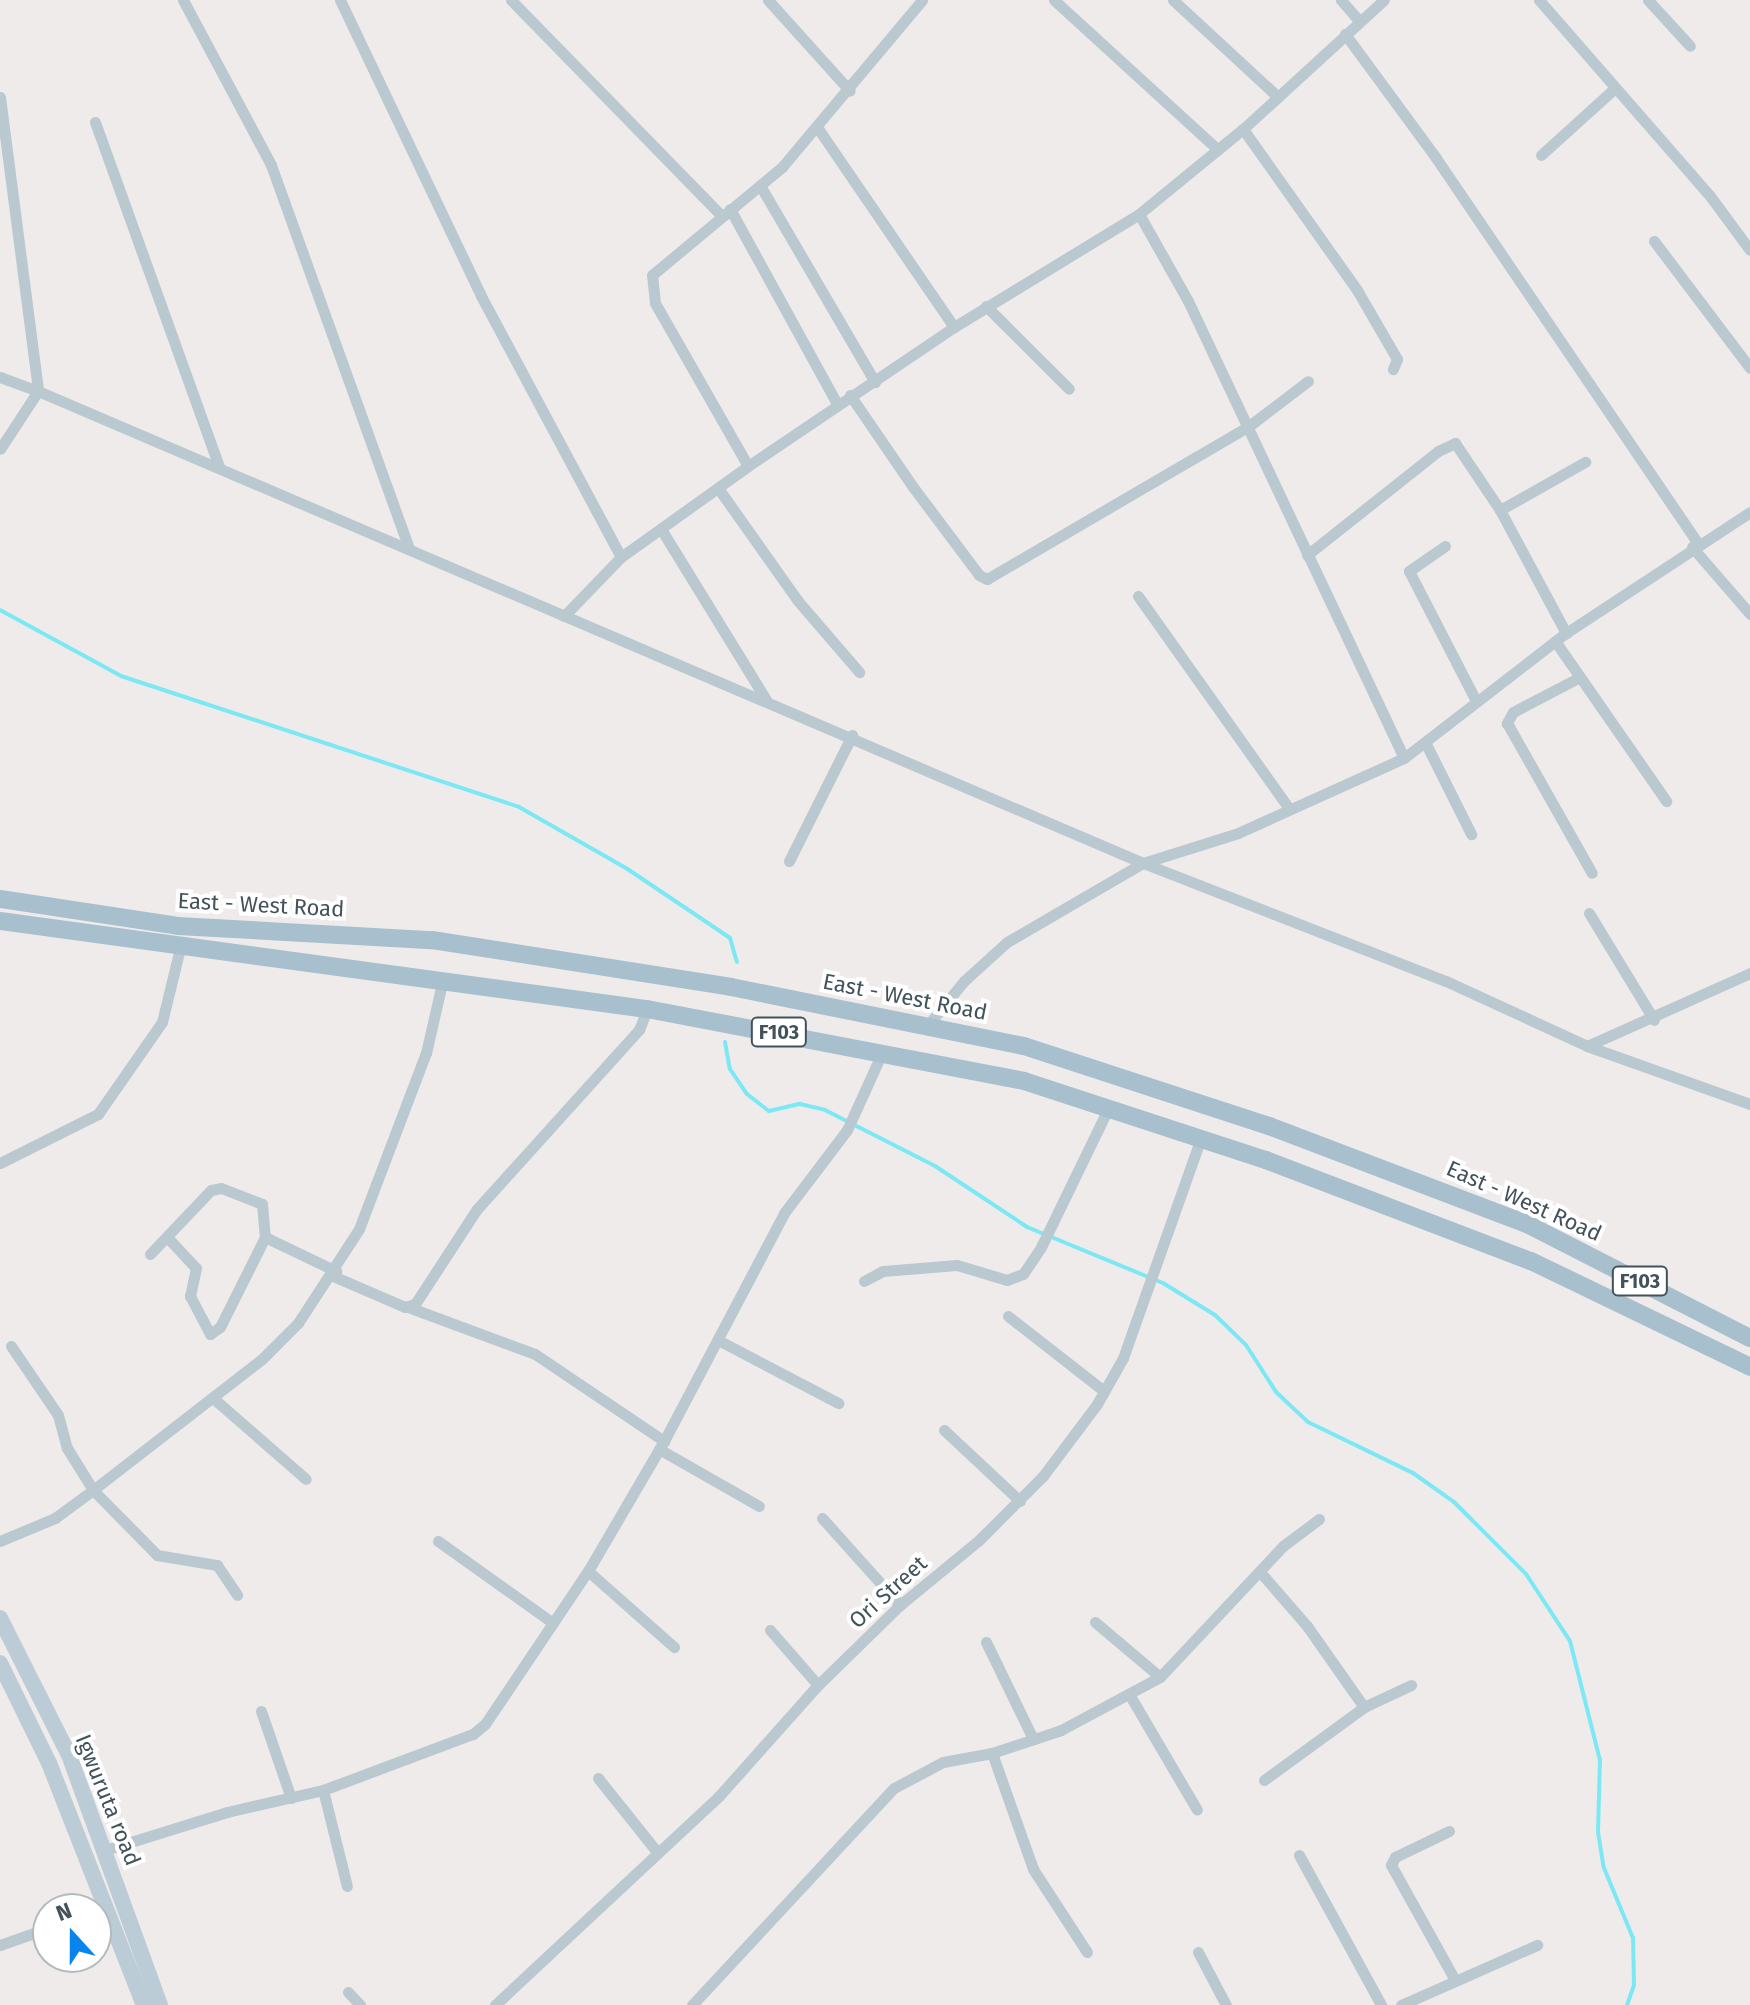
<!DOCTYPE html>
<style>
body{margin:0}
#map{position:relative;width:1750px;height:2005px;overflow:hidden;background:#efebeb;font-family:"Fira Sans",sans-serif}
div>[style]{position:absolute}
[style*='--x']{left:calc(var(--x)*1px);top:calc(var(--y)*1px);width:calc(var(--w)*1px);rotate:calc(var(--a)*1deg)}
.stream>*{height:4px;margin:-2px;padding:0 2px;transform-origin:2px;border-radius:2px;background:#7ce8f4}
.street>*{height:11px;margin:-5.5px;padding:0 5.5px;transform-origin:5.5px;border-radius:5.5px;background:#bac9d0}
.secondary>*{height:16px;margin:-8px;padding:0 8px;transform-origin:8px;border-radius:8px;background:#bbccd7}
.primary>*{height:18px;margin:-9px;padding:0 9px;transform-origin:9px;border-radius:9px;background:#a8bfce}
span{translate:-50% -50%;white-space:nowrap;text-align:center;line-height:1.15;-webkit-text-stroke:8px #fff;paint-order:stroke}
.shield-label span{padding:2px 6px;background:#fff;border:2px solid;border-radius:6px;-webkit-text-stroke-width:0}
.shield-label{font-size:20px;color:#42525b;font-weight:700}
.street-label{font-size:22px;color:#42525b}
.north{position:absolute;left:32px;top:1893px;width:80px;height:80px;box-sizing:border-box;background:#fff;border:2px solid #b3babd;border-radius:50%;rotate:339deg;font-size:22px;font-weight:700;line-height:32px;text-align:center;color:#42525b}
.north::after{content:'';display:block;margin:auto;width:28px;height:36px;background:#0785ed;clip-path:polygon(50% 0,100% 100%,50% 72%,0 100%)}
</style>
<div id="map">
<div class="stream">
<div style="--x:0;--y:610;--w:138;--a:28.6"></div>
<div style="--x:121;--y:676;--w:419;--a:18.2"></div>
<div style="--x:519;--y:807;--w:123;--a:29.7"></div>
<div style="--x:626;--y:868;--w:125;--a:33.9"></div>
<div style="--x:730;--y:938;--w:25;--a:74"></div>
<div style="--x:725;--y:1042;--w:27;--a:80"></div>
<div style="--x:730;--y:1069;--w:30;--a:56"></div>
<div style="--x:747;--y:1094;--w:28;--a:38"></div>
<div style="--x:769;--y:1111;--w:32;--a:-13"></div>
<div style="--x:800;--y:1104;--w:26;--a:13"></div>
<div style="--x:825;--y:1110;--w:123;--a:27"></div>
<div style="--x:935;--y:1166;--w:110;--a:33.5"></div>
<div style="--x:1027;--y:1227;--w:147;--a:22.4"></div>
<div style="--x:1163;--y:1283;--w:61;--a:31.6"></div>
<div style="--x:1215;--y:1315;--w:43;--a:44.1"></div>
<div style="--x:1246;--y:1345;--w:56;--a:57.4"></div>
<div style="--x:1276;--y:1392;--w:44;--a:43.2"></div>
<div style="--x:1308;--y:1422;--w:117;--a:25.9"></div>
<div style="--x:1413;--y:1473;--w:50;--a:35.3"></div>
<div style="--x:1454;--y:1502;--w:102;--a:45"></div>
<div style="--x:1526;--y:1574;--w:80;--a:56.7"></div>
<div style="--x:1570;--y:1641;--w:123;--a:75.9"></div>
<div style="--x:1600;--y:1760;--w:72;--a:91.6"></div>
<div style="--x:1598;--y:1832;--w:36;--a:81"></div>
<div style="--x:1604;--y:1868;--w:76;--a:67.5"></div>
<div style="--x:1633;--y:1938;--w:47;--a:88.8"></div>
<div style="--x:1634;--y:1985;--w:21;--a:109"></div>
</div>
<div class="street">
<div style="--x:183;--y:0;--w:187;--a:61.9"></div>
<div style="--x:271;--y:165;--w:404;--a:70.2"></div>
<div style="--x:340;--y:0;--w:328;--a:64.5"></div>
<div style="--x:481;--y:296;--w:296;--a:61.8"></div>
<div style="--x:511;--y:0;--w:302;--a:45.7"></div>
<div style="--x:768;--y:0;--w:122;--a:48"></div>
<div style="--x:1054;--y:0;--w:222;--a:42.4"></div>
<div style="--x:1173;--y:0;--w:143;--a:42.7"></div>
<div style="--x:1341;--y:0;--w:28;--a:49"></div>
<div style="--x:1539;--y:0;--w:260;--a:48.9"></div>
<div style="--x:1710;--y:196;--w:67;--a:53.5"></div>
<div style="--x:1648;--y:0;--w:62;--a:47.6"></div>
<div style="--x:1345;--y:34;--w:154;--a:53.7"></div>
<div style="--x:1436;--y:158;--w:466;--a:55.8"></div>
<div style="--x:0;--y:97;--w:296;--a:82.6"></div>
<div style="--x:38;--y:391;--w:1202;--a:23.13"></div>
<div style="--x:1143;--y:863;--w:325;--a:21.3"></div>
<div style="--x:1446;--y:981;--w:155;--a:24.7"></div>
<div style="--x:1587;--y:1046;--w:173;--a:19.6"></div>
<div style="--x:95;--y:122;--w:367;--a:70.2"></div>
<div style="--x:817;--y:127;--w:242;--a:55.6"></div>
<div style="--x:1243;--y:129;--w:197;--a:54.7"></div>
<div style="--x:1357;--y:290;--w:80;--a:59.9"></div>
<div style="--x:1397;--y:359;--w:11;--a:112"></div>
<div style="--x:1541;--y:155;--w:100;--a:-42.2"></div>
<div style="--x:761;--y:187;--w:226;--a:59.7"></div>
<div style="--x:730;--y:209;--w:222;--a:61.2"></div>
<div style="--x:1139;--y:214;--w:100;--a:60.6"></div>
<div style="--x:1188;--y:301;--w:505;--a:64.7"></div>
<div style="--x:1654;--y:241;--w:159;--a:52.9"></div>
<div style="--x:986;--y:306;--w:117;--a:45"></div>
<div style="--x:0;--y:377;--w:40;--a:20.2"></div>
<div style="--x:38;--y:391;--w:69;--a:123.2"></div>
<div style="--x:850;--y:395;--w:112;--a:55.6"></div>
<div style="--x:913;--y:487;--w:110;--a:53.1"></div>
<div style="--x:979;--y:575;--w:9;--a:27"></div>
<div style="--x:987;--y:579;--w:303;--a:-30.3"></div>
<div style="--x:1249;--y:426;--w:74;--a:-37.3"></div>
<div style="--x:748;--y:466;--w:188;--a:-119.7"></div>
<div style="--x:655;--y:303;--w:28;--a:-96"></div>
<div style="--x:652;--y:275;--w:169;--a:-39.7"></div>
<div style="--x:782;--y:167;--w:218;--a:-50"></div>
<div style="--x:718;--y:488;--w:138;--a:54.7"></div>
<div style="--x:798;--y:601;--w:94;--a:49.3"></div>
<div style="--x:1500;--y:510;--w:98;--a:-29.5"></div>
<div style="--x:661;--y:529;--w:202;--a:58.4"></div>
<div style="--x:1445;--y:546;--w:44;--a:145.2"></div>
<div style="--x:1409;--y:571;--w:146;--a:62.7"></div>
<div style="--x:1692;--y:547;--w:89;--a:49.1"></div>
<div style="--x:1307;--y:555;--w:167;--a:-38.4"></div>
<div style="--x:1438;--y:451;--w:19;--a:-25"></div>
<div style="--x:1455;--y:443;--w:81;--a:56.1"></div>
<div style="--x:1500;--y:510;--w:140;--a:61.8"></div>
<div style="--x:1138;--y:596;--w:259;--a:54.6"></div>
<div style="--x:564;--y:616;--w:82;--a:-46"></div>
<div style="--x:621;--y:557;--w:156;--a:-35.6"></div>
<div style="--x:748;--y:466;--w:249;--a:-34"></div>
<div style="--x:954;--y:327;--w:217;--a:-31.4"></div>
<div style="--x:1139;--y:214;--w:134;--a:-39.3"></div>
<div style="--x:1243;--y:129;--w:191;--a:-42.5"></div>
<div style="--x:1555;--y:641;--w:195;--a:55.2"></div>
<div style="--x:1578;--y:678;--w:73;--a:152.4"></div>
<div style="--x:1513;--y:712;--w:13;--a:119"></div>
<div style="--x:1507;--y:723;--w:172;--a:60.5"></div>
<div style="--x:1426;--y:744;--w:101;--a:63.4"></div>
<div style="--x:789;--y:861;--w:141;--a:-63.4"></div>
<div style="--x:1589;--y:913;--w:125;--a:58.7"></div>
<div style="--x:928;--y:1025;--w:57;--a:-50.7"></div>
<div style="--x:964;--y:981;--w:58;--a:-42.2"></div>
<div style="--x:1007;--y:942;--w:157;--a:-30.2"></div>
<div style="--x:1143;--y:863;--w:100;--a:-17.5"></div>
<div style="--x:1238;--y:833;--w:182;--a:-24.3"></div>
<div style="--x:1404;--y:758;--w:205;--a:-37.7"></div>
<div style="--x:1566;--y:633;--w:220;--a:-33.3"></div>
<div style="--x:1587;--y:1046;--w:179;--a:-24.1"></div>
<div style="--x:0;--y:1163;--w:110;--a:-26.6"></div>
<div style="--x:98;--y:1114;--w:112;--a:-55.2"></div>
<div style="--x:162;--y:1022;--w:76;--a:-76.3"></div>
<div style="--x:167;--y:1237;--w:42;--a:46.9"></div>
<div style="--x:196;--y:1268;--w:29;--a:102"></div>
<div style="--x:190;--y:1296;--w:43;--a:62.2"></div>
<div style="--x:210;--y:1334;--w:12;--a:-35"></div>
<div style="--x:220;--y:1327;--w:101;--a:-63.4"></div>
<div style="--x:150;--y:1254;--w:88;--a:-46.4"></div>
<div style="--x:211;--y:1190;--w:10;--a:-11"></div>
<div style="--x:221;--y:1188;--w:44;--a:21.3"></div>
<div style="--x:262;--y:1204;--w:33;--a:85"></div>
<div style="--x:265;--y:1237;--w:79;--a:25.6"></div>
<div style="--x:333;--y:1276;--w:78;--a:23.3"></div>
<div style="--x:405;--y:1307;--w:10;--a:-17"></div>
<div style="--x:415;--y:1304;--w:113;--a:-56.9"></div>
<div style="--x:477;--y:1209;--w:241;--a:-47.9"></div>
<div style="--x:639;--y:1030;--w:22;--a:-69"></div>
<div style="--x:864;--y:1281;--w:21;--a:-28"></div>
<div style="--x:883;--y:1271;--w:74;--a:-4.6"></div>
<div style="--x:957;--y:1265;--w:52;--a:16.7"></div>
<div style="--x:1007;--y:1280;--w:17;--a:-21"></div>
<div style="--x:1023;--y:1274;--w:32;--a:-56"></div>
<div style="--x:1041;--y:1247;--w:156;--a:-64.1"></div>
<div style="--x:408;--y:1307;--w:135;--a:20.3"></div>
<div style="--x:535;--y:1354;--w:156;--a:34"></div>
<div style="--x:1008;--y:1316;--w:122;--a:38"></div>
<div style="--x:718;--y:1340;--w:136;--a:27.7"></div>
<div style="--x:11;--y:1346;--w:83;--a:55.7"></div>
<div style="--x:58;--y:1415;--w:34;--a:75"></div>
<div style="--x:67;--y:1448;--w:49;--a:58.2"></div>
<div style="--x:93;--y:1490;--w:91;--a:45.4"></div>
<div style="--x:157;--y:1555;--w:61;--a:9.5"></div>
<div style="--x:217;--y:1565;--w:36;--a:56"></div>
<div style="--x:213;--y:1398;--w:123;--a:41.1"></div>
<div style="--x:944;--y:1430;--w:104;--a:43.1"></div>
<div style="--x:659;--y:1449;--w:115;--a:29.7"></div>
<div style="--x:822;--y:1518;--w:117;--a:48.1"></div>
<div style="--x:0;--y:1541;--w:60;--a:-22.7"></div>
<div style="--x:55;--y:1518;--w:47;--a:-36.4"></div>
<div style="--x:93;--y:1490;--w:214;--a:-37.8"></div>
<div style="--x:262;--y:1359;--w:51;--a:-45"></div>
<div style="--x:298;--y:1323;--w:112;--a:-57"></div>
<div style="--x:359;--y:1229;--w:188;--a:-69.2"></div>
<div style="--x:426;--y:1053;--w:72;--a:-77.1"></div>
<div style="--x:438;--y:1541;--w:141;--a:35.5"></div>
<div style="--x:588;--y:1571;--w:115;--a:41.5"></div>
<div style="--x:1261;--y:1573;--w:70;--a:49"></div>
<div style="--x:1307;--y:1626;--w:99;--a:54.9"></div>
<div style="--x:1095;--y:1622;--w:85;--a:40.2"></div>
<div style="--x:770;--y:1630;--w:73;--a:48.9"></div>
<div style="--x:986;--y:1642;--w:108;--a:64.1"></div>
<div style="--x:1129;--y:1694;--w:134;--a:59.6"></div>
<div style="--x:261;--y:1711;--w:92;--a:71"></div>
<div style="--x:992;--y:1753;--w:123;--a:70.5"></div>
<div style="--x:1033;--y:1869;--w:99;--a:57"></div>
<div style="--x:598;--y:1778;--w:95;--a:51.4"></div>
<div style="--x:1264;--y:1780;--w:124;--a:-36.1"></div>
<div style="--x:1364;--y:1707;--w:52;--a:-25.1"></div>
<div style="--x:323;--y:1790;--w:99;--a:76"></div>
<div style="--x:1449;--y:1831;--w:60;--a:154.3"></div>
<div style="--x:1395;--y:1857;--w:9;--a:117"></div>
<div style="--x:1391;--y:1865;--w:132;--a:60.9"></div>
<div style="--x:105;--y:1850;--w:128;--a:-17.3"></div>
<div style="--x:227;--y:1812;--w:98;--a:-12.9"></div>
<div style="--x:323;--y:1790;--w:160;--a:-20.5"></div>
<div style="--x:473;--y:1734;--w:16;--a:-40"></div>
<div style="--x:485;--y:1724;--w:184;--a:-56.1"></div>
<div style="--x:588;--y:1571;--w:151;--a:-59.7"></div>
<div style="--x:664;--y:1441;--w:258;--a:-62.2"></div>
<div style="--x:784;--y:1213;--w:104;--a:-52.8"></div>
<div style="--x:847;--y:1130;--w:85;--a:-65.6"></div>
<div style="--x:1299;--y:1855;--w:171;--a:61.3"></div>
<div style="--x:0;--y:1945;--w:51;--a:-19.5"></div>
<div style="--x:1198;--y:1952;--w:60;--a:62.2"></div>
<div style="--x:348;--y:1992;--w:18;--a:47"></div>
<div style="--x:495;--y:2005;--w:306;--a:-43"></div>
<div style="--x:719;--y:1796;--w:149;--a:-48.3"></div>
<div style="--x:818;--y:1685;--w:115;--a:-44.3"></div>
<div style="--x:900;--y:1605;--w:102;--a:-39.4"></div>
<div style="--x:979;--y:1540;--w:91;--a:-45"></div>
<div style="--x:1043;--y:1476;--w:90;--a:-53.1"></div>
<div style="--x:1097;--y:1404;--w:53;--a:-60.5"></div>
<div style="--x:1123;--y:1358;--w:233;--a:-70.5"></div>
<div style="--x:692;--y:2005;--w:296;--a:-47.1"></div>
<div style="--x:894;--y:1788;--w:55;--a:-28"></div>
<div style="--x:943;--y:1762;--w:50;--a:-10.4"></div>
<div style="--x:992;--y:1753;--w:73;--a:-18.4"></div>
<div style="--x:1061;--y:1730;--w:112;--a:-28.2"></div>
<div style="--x:1160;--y:1677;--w:180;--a:-46.8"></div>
<div style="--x:1283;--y:1546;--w:45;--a:-36.9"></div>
<div style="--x:1401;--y:2005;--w:149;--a:-23.8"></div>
</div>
<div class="secondary">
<div style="--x:0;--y:1618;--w:153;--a:63.3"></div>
<div style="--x:69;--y:1755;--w:266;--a:70"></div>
<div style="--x:0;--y:1663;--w:111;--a:63.9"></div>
<div style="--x:49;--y:1763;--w:260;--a:68.6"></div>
</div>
<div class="primary">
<div style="--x:0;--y:899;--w:180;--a:8.6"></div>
<div style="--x:178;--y:926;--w:254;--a:3.2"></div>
<div style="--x:432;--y:940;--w:303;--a:8.9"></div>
<div style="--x:731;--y:987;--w:299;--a:11.4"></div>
<div style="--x:1024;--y:1046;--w:258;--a:18.1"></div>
<div style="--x:1269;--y:1126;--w:278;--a:20.8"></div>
<div style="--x:1529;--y:1225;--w:248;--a:27.1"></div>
<div style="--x:0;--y:921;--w:653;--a:7.75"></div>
<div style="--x:647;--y:1009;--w:384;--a:10.8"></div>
<div style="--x:1024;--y:1081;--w:255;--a:18.1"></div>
<div style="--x:1266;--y:1160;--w:284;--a:20.9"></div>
<div style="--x:1531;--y:1261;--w:243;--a:25.8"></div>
</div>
<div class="shield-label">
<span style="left:779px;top:1032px">F103</span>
<span style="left:1640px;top:1281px">F103</span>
</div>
<div class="street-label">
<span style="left:261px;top:905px;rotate:3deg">East - West Road</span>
<span style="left:905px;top:997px;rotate:11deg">East - West Road</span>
<span style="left:1524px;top:1201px;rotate:24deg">East - West Road</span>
<span style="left:888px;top:1592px;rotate:-42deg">Ori Street</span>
<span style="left:108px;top:1800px;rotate:68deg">Igwuruta road</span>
</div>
<div class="north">N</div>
</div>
